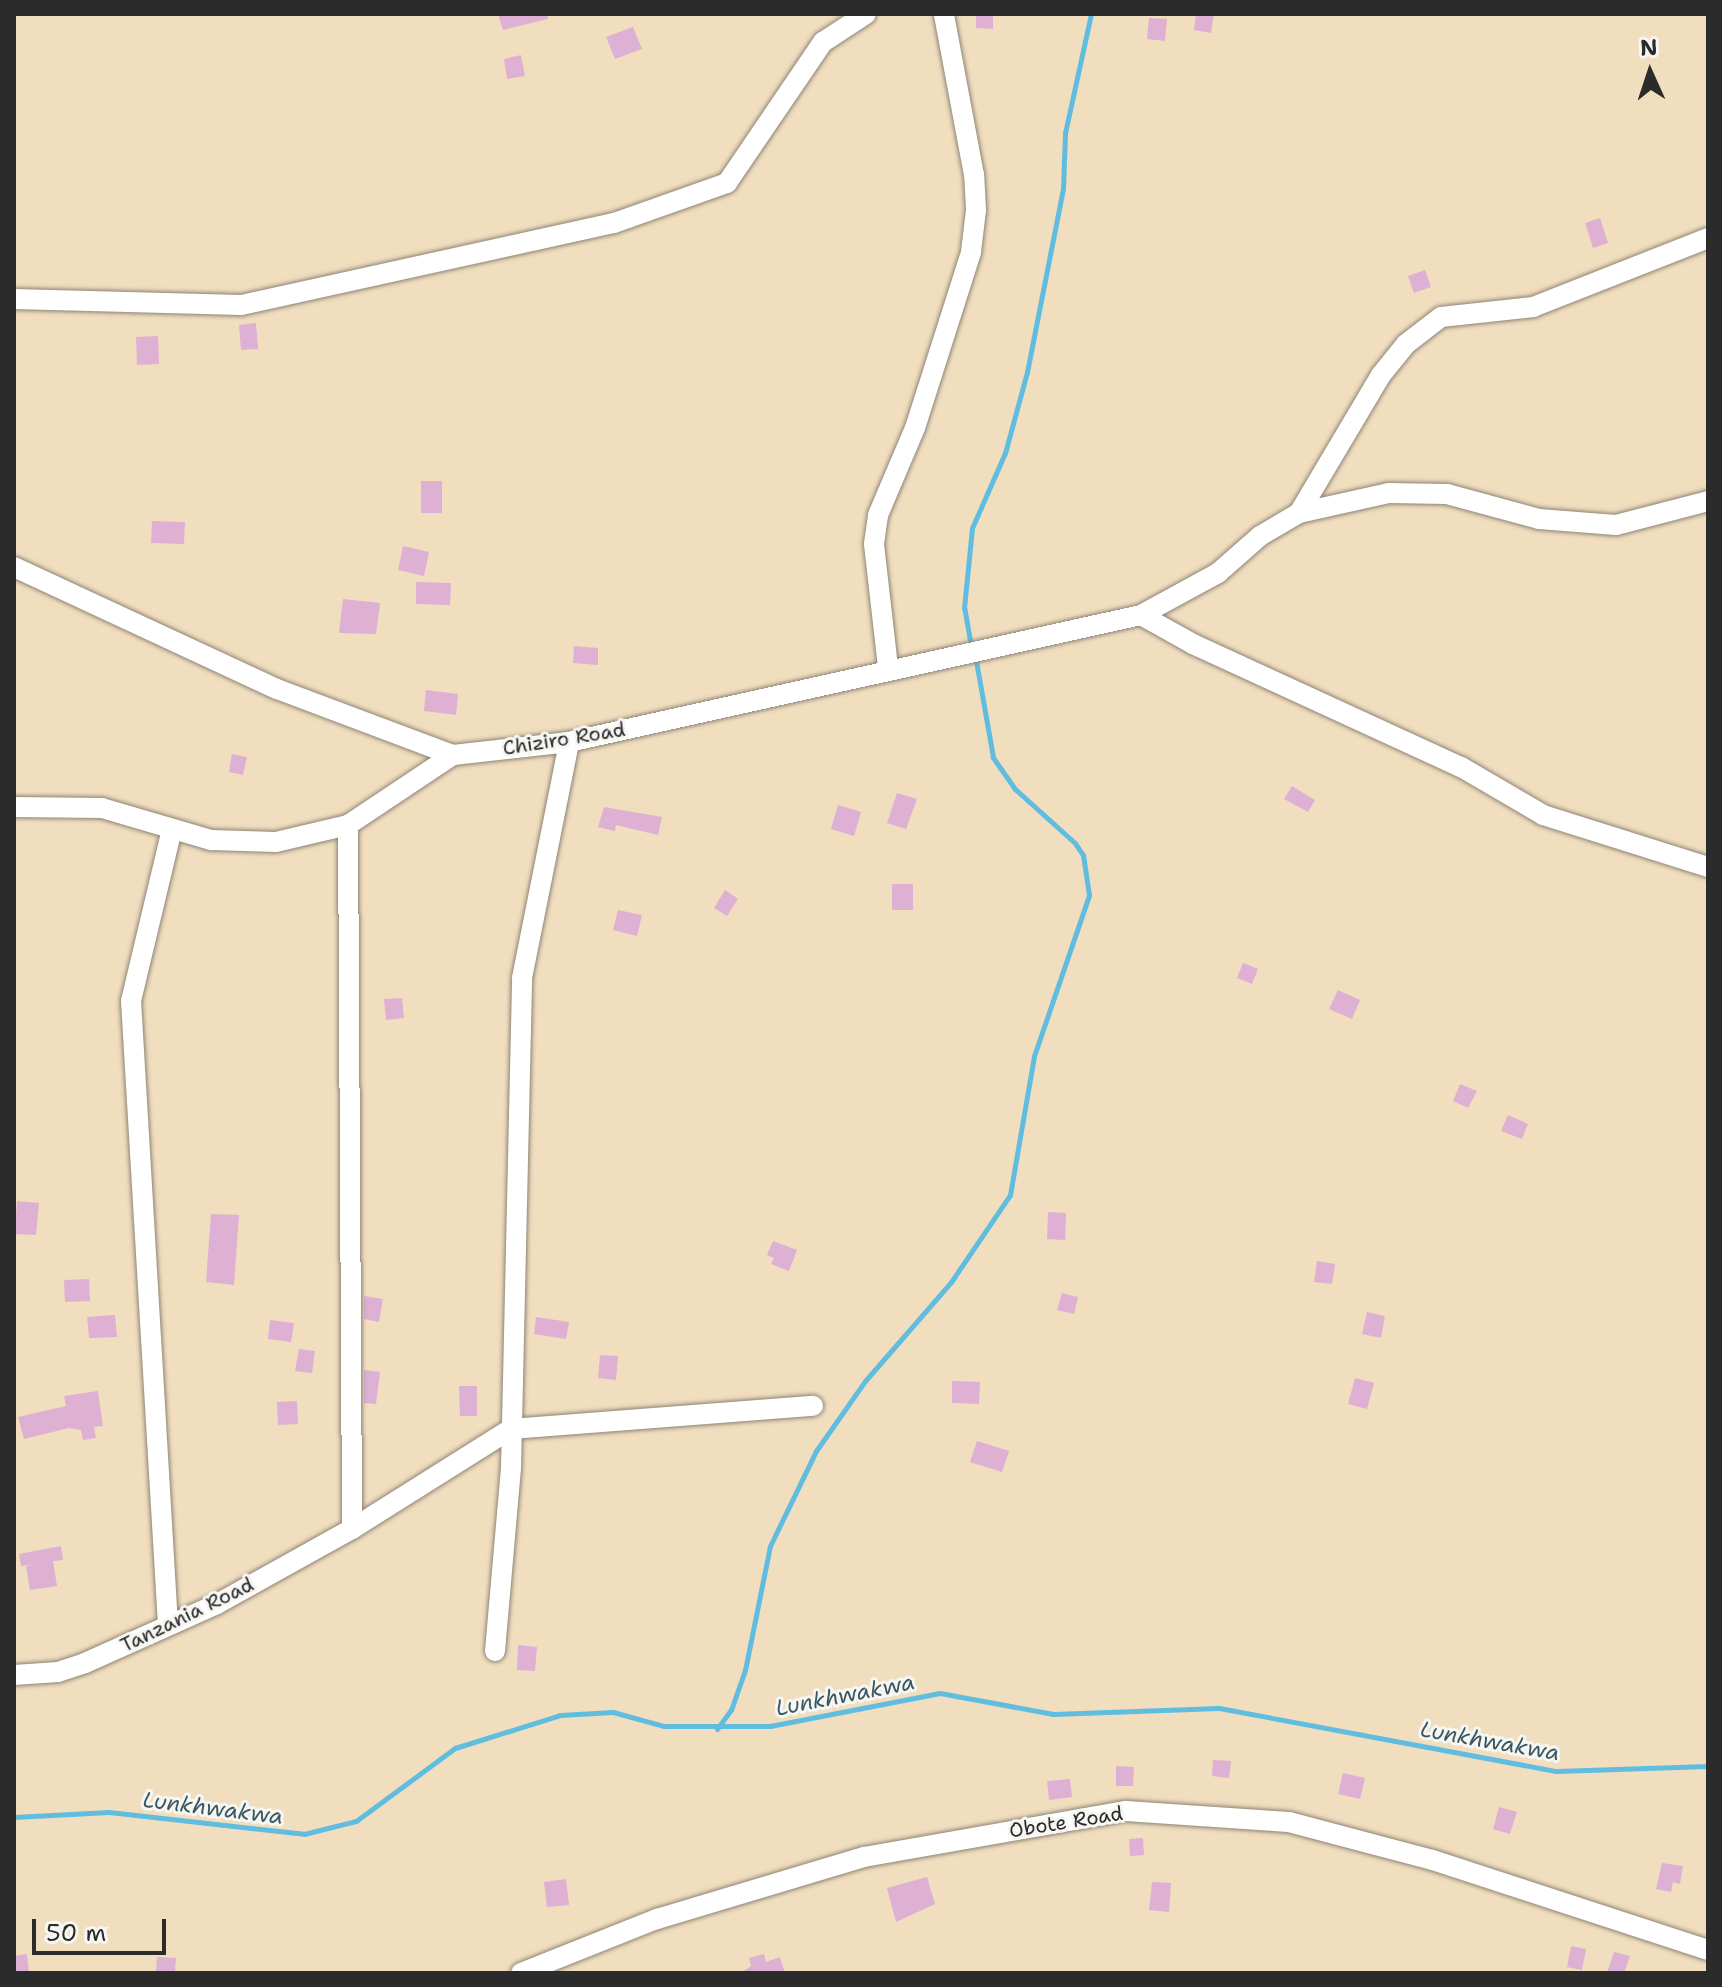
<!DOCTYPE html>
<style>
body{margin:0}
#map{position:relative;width:1722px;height:1987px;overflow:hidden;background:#f1debf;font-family:"Shantell Sans",sans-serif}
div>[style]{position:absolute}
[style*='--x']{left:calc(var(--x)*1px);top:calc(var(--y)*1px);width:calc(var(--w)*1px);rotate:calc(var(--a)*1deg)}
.stream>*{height:5px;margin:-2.5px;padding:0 2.5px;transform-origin:2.5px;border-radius:2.5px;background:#61bddf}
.building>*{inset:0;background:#deb0d3}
.roads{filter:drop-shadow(0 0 2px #8e8475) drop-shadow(0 0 2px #8e8475)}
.minor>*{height:20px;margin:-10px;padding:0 10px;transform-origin:10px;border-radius:10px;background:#fff}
span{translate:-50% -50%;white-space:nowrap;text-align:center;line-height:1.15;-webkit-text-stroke:6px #f6f6f2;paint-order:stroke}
.street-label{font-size:20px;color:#2b2b2b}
.water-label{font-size:22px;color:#3b5761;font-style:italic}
.frame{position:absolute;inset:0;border:16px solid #2b2b2b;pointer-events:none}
.north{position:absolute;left:1610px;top:32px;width:80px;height:80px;-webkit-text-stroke:6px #f6f6f2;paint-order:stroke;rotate:357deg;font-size:22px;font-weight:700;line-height:32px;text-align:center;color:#2b2b2b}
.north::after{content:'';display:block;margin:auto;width:28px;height:36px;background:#2b2b2b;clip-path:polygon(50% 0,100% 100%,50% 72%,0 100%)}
.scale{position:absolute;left:32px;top:1919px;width:134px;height:36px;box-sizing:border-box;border:4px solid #2b2b2b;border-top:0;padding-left:10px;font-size:24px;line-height:28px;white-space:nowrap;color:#2b2b2b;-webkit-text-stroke:6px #f6f6f2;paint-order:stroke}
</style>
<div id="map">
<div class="stream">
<div style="--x:971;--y:646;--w:39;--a:-100"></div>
<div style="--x:964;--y:608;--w:80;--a:-84.3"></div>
<div style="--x:972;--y:528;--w:82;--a:-66.3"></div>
<div style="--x:1005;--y:453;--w:84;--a:-74.8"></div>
<div style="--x:1027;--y:372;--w:187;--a:-78.9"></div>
<div style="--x:1063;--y:188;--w:55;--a:-87.9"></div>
<div style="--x:1065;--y:133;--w:122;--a:-77.7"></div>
<div style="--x:717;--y:1729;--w:24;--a:-54"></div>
<div style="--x:731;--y:1710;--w:42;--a:-70.7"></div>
<div style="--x:745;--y:1670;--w:126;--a:-78.6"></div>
<div style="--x:770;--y:1546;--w:106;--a:-64.2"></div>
<div style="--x:816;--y:1451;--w:85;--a:-55"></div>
<div style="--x:865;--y:1381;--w:131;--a:-49"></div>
<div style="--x:951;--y:1282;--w:105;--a:-55.9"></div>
<div style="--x:1010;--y:1195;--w:141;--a:-80.2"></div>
<div style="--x:1034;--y:1056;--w:170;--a:-71.1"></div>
<div style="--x:1089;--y:895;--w:40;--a:-98.5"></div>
<div style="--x:1083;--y:855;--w:14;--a:-124"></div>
<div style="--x:1075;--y:843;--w:81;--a:-138"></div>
<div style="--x:1015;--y:789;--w:39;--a:-125"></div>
<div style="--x:993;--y:757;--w:104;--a:-100"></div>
<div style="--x:14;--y:1817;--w:95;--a:-3"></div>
<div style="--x:109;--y:1812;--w:196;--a:6.4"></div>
<div style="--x:304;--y:1834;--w:54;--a:-14"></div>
<div style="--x:356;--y:1821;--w:123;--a:-36.4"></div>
<div style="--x:455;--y:1748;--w:110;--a:-17.4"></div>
<div style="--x:560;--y:1715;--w:53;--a:-3.2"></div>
<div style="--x:613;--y:1712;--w:53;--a:15.4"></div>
<div style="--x:664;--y:1726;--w:106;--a:0"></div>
<div style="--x:770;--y:1726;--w:173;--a:-11"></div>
<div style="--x:940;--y:1693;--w:115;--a:10.5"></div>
<div style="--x:1053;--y:1714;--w:166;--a:-2.1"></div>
<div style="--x:1219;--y:1708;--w:343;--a:10.6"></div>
<div style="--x:1556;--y:1771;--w:152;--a:-1.9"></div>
</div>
<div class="building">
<div style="clip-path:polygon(498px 14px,547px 14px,548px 19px,503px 30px)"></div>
<div style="clip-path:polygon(976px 14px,993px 14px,993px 29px,976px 28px)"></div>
<div style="clip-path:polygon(1196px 14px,1214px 14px,1211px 33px,1194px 30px)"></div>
<div style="clip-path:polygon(1149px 18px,1167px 19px,1165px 41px,1147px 39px)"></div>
<div style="clip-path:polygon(633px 27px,642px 49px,615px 59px,606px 37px)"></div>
<div style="clip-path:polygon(521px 55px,525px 76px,507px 79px,504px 59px)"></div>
<div style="clip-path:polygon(1600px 218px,1608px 243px,1593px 248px,1585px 223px)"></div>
<div style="clip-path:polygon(1425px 270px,1431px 287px,1414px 293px,1408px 276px)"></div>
<div style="clip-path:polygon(256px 323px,258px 349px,241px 350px,239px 325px)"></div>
<div style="clip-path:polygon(158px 336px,159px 364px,137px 365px,136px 337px)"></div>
<div style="clip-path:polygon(421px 481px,442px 481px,442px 513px,421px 513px)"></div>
<div style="clip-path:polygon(152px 521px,185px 522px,184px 544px,151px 543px)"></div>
<div style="clip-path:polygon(403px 546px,429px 552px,424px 576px,398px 570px)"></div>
<div style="clip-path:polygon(416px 582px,451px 583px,450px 605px,416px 604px)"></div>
<div style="clip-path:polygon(343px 599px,380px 603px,376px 634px,339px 633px)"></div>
<div style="clip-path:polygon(574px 646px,598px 648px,598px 665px,573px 663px)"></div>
<div style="clip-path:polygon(426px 690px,458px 694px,456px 715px,424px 711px)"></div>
<div style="clip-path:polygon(232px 754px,247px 757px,243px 775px,229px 772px)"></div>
<div style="clip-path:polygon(1292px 786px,1315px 800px,1308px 812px,1284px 799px)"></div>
<div style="clip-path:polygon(897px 793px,917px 799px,906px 829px,887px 823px)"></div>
<div style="clip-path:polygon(838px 805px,861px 812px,854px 836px,831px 829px)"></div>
<div style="clip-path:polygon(604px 807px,662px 817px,658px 835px,616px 825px,615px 831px,598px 827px)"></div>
<div style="clip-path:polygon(892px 884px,913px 884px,913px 910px,892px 910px)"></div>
<div style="clip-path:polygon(725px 890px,738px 899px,727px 916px,714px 908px)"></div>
<div style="clip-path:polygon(618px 910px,642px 915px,637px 936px,613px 930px)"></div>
<div style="clip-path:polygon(1243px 963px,1258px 969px,1252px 984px,1237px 978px)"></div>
<div style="clip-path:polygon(1338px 990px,1360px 1000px,1352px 1019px,1329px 1009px)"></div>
<div style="clip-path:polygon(402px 998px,404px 1018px,386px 1020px,384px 999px)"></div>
<div style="clip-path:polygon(1460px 1084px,1477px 1091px,1468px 1108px,1453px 1101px)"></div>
<div style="clip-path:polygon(1508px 1115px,1528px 1124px,1522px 1139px,1501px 1131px)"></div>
<div style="clip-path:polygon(17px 1201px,39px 1203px,36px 1235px,15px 1234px)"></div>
<div style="clip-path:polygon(1048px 1212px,1066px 1213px,1065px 1240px,1047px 1239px)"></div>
<div style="clip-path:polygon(211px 1214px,239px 1215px,234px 1285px,206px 1282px)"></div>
<div style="clip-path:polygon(773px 1241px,797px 1250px,789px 1271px,771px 1264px,774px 1258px,767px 1255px)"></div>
<div style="clip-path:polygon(1317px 1261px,1335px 1264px,1332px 1284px,1314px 1282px)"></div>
<div style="clip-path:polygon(89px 1279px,90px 1301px,65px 1302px,64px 1280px)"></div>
<div style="clip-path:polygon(1062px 1293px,1078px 1297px,1074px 1314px,1057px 1310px)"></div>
<div style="clip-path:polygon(364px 1296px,383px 1299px,379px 1322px,364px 1319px)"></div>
<div style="clip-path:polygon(1367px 1312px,1385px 1316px,1381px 1338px,1362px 1334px)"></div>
<div style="clip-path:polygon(115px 1315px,117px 1337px,89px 1338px,87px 1317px)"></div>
<div style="clip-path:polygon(536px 1317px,569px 1322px,566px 1339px,534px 1334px)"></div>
<div style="clip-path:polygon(270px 1320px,294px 1323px,291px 1342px,268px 1339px)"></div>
<div style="clip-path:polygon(299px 1349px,315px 1351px,312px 1373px,295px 1371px)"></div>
<div style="clip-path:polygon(600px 1355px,618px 1356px,616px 1380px,598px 1378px)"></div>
<div style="clip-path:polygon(364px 1370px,380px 1372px,376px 1404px,364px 1403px)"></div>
<div style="clip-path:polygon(1355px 1378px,1374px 1383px,1367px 1409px,1348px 1404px)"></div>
<div style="clip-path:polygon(952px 1381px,980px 1382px,979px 1404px,952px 1403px)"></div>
<div style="clip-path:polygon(459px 1386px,477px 1386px,477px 1416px,460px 1416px)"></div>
<div style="clip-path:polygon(98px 1391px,103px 1426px,94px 1427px,96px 1438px,83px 1440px,81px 1430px,69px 1428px,24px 1439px,18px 1417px,66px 1406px,64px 1396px)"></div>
<div style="clip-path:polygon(297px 1401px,298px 1424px,278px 1425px,277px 1402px)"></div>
<div style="clip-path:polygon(977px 1441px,1009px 1451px,1002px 1472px,970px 1462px)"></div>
<div style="clip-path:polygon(61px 1546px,63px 1560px,53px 1561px,57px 1586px,30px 1590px,26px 1566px,37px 1564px,21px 1566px,19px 1554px)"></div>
<div style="clip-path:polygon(518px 1645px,537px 1647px,535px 1671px,517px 1670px)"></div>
<div style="clip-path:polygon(1213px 1760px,1231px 1761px,1229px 1778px,1212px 1776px)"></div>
<div style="clip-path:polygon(1116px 1766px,1134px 1767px,1133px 1786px,1116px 1786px)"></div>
<div style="clip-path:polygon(1343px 1773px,1365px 1778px,1360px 1799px,1338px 1794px)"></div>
<div style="clip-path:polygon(1070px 1779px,1072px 1797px,1049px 1800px,1047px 1781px)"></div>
<div style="clip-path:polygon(1499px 1807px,1517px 1812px,1510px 1834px,1493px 1829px)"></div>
<div style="clip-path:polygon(1143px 1838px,1144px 1855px,1130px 1856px,1129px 1839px)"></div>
<div style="clip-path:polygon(1662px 1863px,1683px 1866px,1680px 1884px,1673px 1882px,1671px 1892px,1656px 1889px)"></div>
<div style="clip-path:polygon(927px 1877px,935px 1904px,896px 1922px,887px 1888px)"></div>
<div style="clip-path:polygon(566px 1879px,569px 1905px,547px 1907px,544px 1882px)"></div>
<div style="clip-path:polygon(1152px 1882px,1171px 1883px,1169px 1912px,1149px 1910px)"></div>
<div style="clip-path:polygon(1571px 1946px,1586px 1949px,1582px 1970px,1567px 1967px)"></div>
<div style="clip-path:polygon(1614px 1952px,1630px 1956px,1624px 1973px,1607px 1973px)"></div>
<div style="clip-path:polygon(27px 1954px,29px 1973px,14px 1973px,14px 1956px)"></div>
<div style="clip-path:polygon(764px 1954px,766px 1962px,780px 1957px,785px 1973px,741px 1973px,751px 1966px,749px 1958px)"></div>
<div style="clip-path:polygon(157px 1957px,176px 1958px,175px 1971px,156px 1971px)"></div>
</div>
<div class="roads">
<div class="minor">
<div style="--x:14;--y:299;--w:227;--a:1.5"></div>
<div style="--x:241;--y:305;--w:382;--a:-12.4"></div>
<div style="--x:614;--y:223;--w:120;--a:-19.5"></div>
<div style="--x:727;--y:183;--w:171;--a:-55.8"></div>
<div style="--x:823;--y:42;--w:51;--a:-33.1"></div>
<div style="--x:1299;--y:513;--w:161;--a:-59.3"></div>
<div style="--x:1381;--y:375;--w:40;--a:-51"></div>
<div style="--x:1406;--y:344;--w:44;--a:-37.6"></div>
<div style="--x:1441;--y:317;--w:93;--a:-6.2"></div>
<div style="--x:1533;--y:307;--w:188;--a:-21.5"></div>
<div style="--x:14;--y:567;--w:290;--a:24.9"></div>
<div style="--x:277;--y:689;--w:188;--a:20.6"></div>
<div style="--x:453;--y:755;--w:117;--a:-6.4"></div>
<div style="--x:569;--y:742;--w:586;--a:-12.52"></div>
<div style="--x:1141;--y:615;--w:88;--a:-28.6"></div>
<div style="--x:1218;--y:573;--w:56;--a:-41.4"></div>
<div style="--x:1260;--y:536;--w:45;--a:-30.5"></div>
<div style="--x:1299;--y:513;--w:92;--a:-12.5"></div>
<div style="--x:1389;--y:493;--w:58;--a:1"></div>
<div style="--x:1447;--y:494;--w:95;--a:15.2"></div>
<div style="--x:1539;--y:519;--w:77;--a:4.5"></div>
<div style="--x:1616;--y:525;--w:95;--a:-14.6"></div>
<div style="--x:1141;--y:615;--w:60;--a:29.1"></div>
<div style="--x:1193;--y:644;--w:295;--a:24.7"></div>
<div style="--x:1461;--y:767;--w:95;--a:30.3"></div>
<div style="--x:1543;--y:815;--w:173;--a:17.5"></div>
<div style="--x:888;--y:667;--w:124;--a:-96.5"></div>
<div style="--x:874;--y:544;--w:29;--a:-82"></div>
<div style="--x:878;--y:515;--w:95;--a:-67"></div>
<div style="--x:915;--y:428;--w:185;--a:-72.3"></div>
<div style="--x:971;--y:252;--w:42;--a:-83.2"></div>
<div style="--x:976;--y:210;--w:35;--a:-93"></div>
<div style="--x:974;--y:175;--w:164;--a:-100.6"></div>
<div style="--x:14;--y:807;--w:88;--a:0.7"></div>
<div style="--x:102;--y:808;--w:114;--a:16.4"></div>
<div style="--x:211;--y:840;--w:65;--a:1.8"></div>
<div style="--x:276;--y:842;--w:74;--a:-13.3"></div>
<div style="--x:348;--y:825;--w:126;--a:-33.7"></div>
<div style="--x:348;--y:825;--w:704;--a:89.67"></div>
<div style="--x:168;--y:1625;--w:625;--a:-93.39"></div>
<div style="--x:131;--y:1001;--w:177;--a:-76.6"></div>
<div style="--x:495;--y:1651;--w:184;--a:-85"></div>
<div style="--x:511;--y:1468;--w:490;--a:-88.7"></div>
<div style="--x:522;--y:978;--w:241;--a:-78.7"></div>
<div style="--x:14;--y:1675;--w:44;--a:-3.9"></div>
<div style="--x:58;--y:1672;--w:28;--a:-18"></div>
<div style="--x:85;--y:1663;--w:145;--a:-24.1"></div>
<div style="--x:217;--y:1604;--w:154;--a:-29.1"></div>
<div style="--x:352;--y:1529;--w:188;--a:-32.2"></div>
<div style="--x:511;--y:1429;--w:303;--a:-4.4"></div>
<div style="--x:521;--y:1973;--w:146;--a:-21.7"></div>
<div style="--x:657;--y:1919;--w:216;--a:-16.7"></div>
<div style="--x:864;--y:1857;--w:266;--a:-10"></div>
<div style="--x:1126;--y:1811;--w:163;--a:3.9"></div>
<div style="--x:1289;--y:1822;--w:149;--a:14.8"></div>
<div style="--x:1433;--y:1860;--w:289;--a:18.1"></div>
</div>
</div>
<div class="street-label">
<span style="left:564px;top:739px;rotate:-9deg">Chiziro Road</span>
<span style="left:187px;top:1615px;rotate:-26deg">Tanzania Road</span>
<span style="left:1066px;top:1822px;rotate:-9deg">Obote Road</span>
</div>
<div class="water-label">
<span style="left:845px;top:1695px;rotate:-11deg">Lunkhwakwa</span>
<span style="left:1490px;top:1741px;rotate:10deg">Lunkhwakwa</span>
<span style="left:213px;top:1808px;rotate:7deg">Lunkhwakwa</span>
</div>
<div class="frame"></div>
<div class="north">N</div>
<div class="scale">50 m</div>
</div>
